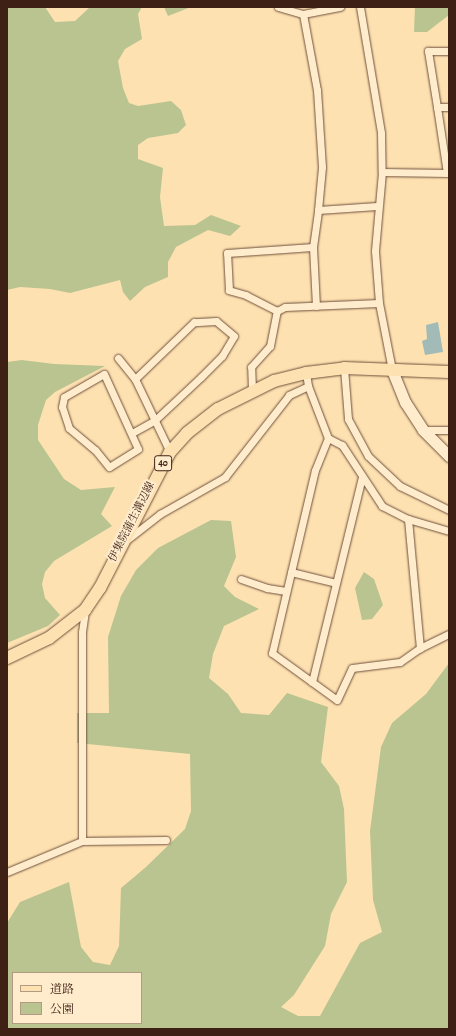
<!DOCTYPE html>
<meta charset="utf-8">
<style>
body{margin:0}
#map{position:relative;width:456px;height:1036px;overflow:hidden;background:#fee1b1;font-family:Alegreya,"Noto Serif JP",serif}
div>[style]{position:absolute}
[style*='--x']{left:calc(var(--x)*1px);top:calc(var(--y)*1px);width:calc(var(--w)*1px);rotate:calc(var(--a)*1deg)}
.green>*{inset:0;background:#b9c491}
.water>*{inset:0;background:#a3bbb6}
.roads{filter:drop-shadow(0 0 1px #6f503c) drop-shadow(0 0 1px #6f503c)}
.street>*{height:7px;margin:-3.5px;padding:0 3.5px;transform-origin:3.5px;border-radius:3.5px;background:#feeccc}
.secondary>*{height:11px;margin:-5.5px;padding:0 5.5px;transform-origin:5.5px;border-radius:5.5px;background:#feeccc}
.primary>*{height:12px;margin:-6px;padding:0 6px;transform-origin:6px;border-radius:6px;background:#fee1b1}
span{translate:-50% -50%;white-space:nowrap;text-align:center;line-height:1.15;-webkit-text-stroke:4px #feeccc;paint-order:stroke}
.shield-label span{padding:1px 3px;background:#feeccc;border:1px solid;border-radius:3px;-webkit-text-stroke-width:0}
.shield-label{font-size:10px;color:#3f2015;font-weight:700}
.street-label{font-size:11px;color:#3f2015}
.frame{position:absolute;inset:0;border:8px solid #3f2015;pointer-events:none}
.legend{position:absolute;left:12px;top:972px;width:130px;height:52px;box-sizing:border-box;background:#feeccc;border:1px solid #b29a83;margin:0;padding:5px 7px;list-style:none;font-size:12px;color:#3f2015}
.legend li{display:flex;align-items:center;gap:8px;height:20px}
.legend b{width:20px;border:1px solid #b29a83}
</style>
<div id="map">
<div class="green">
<div style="clip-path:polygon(7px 7px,45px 7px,55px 22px,75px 21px,90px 7px,142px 7px,138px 14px,142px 39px,125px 49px,118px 61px,123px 88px,129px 103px,138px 106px,171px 101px,181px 110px,186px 125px,178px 133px,148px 138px,138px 145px,138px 159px,163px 168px,160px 197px,164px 226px,195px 225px,211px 215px,241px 226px,230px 236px,208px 230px,176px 247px,168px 262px,168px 277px,145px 287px,130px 301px,123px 292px,120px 280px,70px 293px,50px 289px,20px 287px,7px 290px)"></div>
<div style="clip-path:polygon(164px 7px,191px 7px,168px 16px)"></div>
<div style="clip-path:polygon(415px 7px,449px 7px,449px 15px,427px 32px,414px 32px)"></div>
<div style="clip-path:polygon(22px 360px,54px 364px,105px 366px,55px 392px,46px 400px,38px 425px,38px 440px,64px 479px,81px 490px,115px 487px,101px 514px,112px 526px,54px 561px,45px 572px,42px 584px,45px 598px,60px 615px,48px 626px,7px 643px,7px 362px)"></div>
<div style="clip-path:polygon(evenodd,211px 520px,231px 521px,236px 557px,224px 586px,235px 597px,259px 609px,224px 626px,213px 654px,209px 678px,228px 694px,241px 713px,269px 715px,287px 693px,328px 707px,321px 762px,339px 786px,344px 809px,347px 882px,331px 914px,325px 946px,294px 995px,281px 1007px,298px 1016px,320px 1016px,360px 943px,382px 932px,373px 900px,370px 831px,381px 747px,392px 723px,426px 694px,449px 663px,449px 1029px,7px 1029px,7px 923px,20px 902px,69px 882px,81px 947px,93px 962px,110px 965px,119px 946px,121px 888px,146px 867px,185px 829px,191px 811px,190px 754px,77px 743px,77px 713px,109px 713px,108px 637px,121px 596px,136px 570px,158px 548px,211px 520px,13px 973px,141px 973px,141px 1023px,13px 1023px,13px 973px)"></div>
<div style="clip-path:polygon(364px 572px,374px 579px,383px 605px,372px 619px,362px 620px,355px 588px)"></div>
</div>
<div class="water">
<div style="clip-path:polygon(438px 322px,443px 352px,425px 355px,422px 341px,427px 339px,426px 325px)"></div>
</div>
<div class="roads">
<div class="street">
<div style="--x:278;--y:7;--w:26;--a:16"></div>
<div style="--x:303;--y:14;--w:38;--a:-11"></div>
<div style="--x:360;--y:7;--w:128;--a:80.5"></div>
<div style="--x:381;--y:133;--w:39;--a:89"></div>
<div style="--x:382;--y:172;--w:79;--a:95.1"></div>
<div style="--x:375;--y:251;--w:52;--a:85.6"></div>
<div style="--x:379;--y:303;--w:68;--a:79"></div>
<div style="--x:303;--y:14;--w:77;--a:79.6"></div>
<div style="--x:317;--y:90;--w:77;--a:86.3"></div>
<div style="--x:322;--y:167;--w:43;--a:95.3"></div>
<div style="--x:318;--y:210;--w:59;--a:-3.9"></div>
<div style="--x:437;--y:107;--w:57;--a:-99.1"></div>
<div style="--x:428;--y:51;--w:21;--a:0"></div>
<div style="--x:382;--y:172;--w:67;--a:0.9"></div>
<div style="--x:447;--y:173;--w:67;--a:-98.6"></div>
<div style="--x:437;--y:107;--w:12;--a:0"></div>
<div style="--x:313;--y:247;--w:37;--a:-82"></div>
<div style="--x:277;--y:311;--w:35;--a:-153"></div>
<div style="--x:246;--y:295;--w:18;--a:-164"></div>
<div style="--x:229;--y:290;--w:37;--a:-93"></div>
<div style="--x:227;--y:253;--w:86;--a:-4"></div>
<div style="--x:313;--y:247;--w:59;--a:87.1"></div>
<div style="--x:118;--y:358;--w:27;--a:51"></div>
<div style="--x:135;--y:379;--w:81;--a:64.4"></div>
<div style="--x:344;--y:368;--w:51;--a:85.5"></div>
<div style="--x:348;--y:419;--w:42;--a:61.6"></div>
<div style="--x:368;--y:456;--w:44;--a:43.2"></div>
<div style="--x:400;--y:486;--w:55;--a:26.1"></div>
<div style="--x:306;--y:373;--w:13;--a:81"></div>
<div style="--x:308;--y:386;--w:56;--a:69"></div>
<div style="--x:328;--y:438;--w:16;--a:27"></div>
<div style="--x:342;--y:445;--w:73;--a:56.7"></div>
<div style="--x:382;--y:506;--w:29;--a:27"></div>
<div style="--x:104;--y:374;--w:82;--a:65.6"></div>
<div style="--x:138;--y:449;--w:34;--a:148"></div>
<div style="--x:109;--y:467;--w:22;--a:-129"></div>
<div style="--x:95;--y:450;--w:34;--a:-140"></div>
<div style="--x:69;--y:428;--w:22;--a:-108"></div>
<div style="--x:62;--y:407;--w:10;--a:-79"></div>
<div style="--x:64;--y:397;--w:46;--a:-29.9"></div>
<div style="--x:252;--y:390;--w:23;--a:-92"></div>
<div style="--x:251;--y:367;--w:28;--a:-48"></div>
<div style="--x:270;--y:346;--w:36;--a:-79"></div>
<div style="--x:277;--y:311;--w:9;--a:-27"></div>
<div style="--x:285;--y:307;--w:94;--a:-2.4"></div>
<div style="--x:423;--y:430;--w:26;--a:0"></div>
<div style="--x:132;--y:433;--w:25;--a:-29"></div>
<div style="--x:154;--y:421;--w:64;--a:-43.1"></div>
<div style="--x:201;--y:377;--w:30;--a:-45"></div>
<div style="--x:222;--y:356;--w:23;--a:-59"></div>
<div style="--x:234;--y:336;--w:23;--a:-140"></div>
<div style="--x:216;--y:321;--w:22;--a:177"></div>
<div style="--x:194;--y:322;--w:82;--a:136"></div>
<div style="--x:328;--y:438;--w:35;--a:112"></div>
<div style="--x:315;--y:470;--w:188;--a:103.2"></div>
<div style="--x:272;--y:653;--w:80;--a:35.9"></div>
<div style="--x:337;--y:700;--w:35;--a:-65"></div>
<div style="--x:352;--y:668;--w:48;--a:-7.1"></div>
<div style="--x:400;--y:662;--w:24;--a:-35"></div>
<div style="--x:449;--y:531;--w:43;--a:-163.7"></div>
<div style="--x:408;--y:519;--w:130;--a:84.7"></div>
<div style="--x:420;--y:648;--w:32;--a:-26"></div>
<div style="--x:128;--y:539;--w:41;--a:-38"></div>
<div style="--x:160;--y:514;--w:75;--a:-29.6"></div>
<div style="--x:225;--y:477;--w:104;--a:-52"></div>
<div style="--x:289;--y:395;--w:21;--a:-25"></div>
<div style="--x:291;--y:572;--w:46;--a:13.7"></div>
<div style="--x:241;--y:579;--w:28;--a:19"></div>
<div style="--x:267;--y:588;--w:19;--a:9"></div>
<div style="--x:312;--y:682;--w:211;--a:-76.3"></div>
<div style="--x:82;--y:841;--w:209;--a:-90"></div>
<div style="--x:82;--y:632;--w:22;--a:-82"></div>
<div style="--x:7;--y:872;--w:81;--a:-22.5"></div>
<div style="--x:82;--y:841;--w:84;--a:-0.7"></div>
</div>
<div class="secondary">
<div style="--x:392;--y:370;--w:35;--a:68"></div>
<div style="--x:405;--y:402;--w:33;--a:57"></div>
<div style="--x:423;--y:430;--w:37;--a:45"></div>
</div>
<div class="primary">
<div style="--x:7;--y:658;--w:47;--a:-25.5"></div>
<div style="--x:49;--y:638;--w:46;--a:-37.9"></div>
<div style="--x:85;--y:610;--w:27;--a:-56"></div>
<div style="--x:100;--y:588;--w:153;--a:-62.8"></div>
<div style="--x:170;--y:452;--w:25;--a:-48"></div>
<div style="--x:187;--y:433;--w:39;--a:-38"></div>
<div style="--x:218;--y:409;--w:63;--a:-26.6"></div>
<div style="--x:274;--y:381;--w:33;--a:-14"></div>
<div style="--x:306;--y:373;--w:38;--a:-7"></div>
<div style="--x:344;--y:368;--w:105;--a:2.2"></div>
</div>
</div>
<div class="shield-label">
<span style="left:163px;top:463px">40</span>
</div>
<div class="street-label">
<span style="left:132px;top:522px;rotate:-63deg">伊集院蒲生溝辺線</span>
</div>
<div class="frame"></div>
<ul class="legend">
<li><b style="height:5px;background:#fee1b1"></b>道路</li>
<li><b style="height:11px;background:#b9c491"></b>公園</li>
</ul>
</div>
